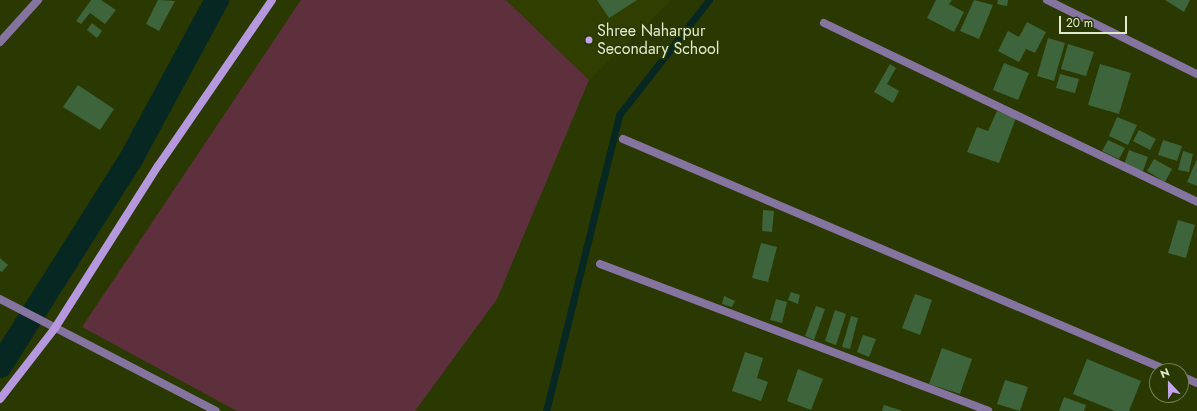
<!DOCTYPE html>
<style>
body{margin:0}
#map{position:relative;width:1197px;height:411px;overflow:hidden;background:#2a3802;font-family:Jost,sans-serif}
div>[style]{position:absolute}
[style*='--x']{left:calc(var(--x)*1px);top:calc(var(--y)*1px);width:calc(var(--w)*1px);rotate:calc(var(--a)*1deg)}
.built>*{inset:0;background:#303f00}
.green>*{inset:0;background:#5e303d}
.stream>*{height:7px;margin:-3.5px;padding:0 3.5px;transform-origin:3.5px;border-radius:3.5px;background:#072723}
.canal>*{height:24px;margin:-12px;padding:0 12px;transform-origin:12px;border-radius:12px;background:#072723}
.building>*{inset:0;background:#3e643c}
.street>*{height:8px;margin:-4px;padding:0 4px;transform-origin:4px;border-radius:4px;background:#8674a0}
.secondary>*{height:8px;margin:-4px;padding:0 4px;transform-origin:4px;border-radius:4px;background:#b698df}
.dots>*{width:11px;height:11px;translate:-50% -50%;box-sizing:border-box;border:2px solid #2a3802;border-radius:50%}
span{translate:-50% -50%;white-space:nowrap;text-align:center;line-height:1.15;-webkit-text-stroke:3px #2a3802;paint-order:stroke}
.poi-label{font-size:16px;color:#e0eacf}
.left{translate:0 -50%;text-align:left}
.north{position:absolute;left:1149px;top:363px;width:40px;height:40px;box-sizing:border-box;background:#2a3802;border:1px solid #737f54;border-radius:50%;rotate:338deg;font-size:11px;font-weight:700;line-height:16px;text-align:center;color:#e0eacf}
.north::after{content:'';display:block;margin:auto;width:14px;height:18px;background:#c6a6f0;clip-path:polygon(50% 0,100% 100%,50% 72%,0 100%)}
.scale{position:absolute;left:1059px;top:16px;width:68px;height:18px;box-sizing:border-box;border:2px solid #e0eacf;border-top:0;padding-left:5px;font-size:12px;line-height:14px;white-space:nowrap;color:#e0eacf;-webkit-text-stroke:3px #2a3802;paint-order:stroke}
</style>
<div id="map">
<div class="built">
<div style="clip-path:polygon(506px 0,672px 0,589px 80px)"></div>
</div>
<div class="green">
<div style="clip-path:polygon(301px 0,506px 0,589px 80px,497px 299px,415px 411px,237px 411px,82px 327px)"></div>
</div>
<div class="stream">
<div style="--x:546;--y:411;--w:305;--a:-76.1"></div>
<div style="--x:619;--y:115;--w:146;--a:-52"></div>
</div>
<div class="canal">
<div style="--x:0;--y:366;--w:247;--a:-57.7"></div>
<div style="--x:132;--y:157;--w:179;--a:-61.6"></div>
</div>
<div class="building">
<div style="clip-path:polygon(91px 0,101px 0,116px 10px,105px 24px,90px 13px,81px 24px,76px 21px)"></div>
<div style="clip-path:polygon(158px 0,175px 1px,159px 31px,146px 24px)"></div>
<div style="clip-path:polygon(597px 0,637px 0,609px 18px)"></div>
<div style="clip-path:polygon(936px 0,952px 0,949px 4px,964px 12px,954px 32px,927px 18px)"></div>
<div style="clip-path:polygon(974px 0,993px 5px,979px 39px,960px 31px)"></div>
<div style="clip-path:polygon(998px 0,1008px 0,1007px 6px,997px 4px)"></div>
<div style="clip-path:polygon(1165px 0,1190px 0,1184px 12px)"></div>
<div style="clip-path:polygon(1027px 22px,1046px 32px,1035px 53px,1026px 49px,1019px 62px,998px 51px,1008px 31px,1019px 37px)"></div>
<div style="clip-path:polygon(92px 23px,102px 31px,97px 38px,87px 30px)"></div>
<div style="clip-path:polygon(1048px 38px,1065px 43px,1054px 81px,1037px 76px)"></div>
<div style="clip-path:polygon(1068px 44px,1094px 52px,1086px 76px,1061px 69px)"></div>
<div style="clip-path:polygon(1004px 63px,1029px 73px,1018px 100px,993px 90px)"></div>
<div style="clip-path:polygon(890px 64px,896px 68px,887px 84px,899px 91px,893px 103px,874px 92px)"></div>
<div style="clip-path:polygon(1100px 64px,1131px 73px,1119px 114px,1088px 105px)"></div>
<div style="clip-path:polygon(1060px 74px,1079px 79px,1075px 93px,1056px 88px)"></div>
<div style="clip-path:polygon(78px 85px,114px 109px,100px 130px,63px 107px)"></div>
<div style="clip-path:polygon(997px 111px,1016px 118px,999px 163px,967px 152px,977px 127px,988px 131px)"></div>
<div style="clip-path:polygon(1117px 117px,1137px 125px,1128px 145px,1109px 136px)"></div>
<div style="clip-path:polygon(1139px 130px,1156px 139px,1150px 150px,1133px 141px)"></div>
<div style="clip-path:polygon(1108px 140px,1125px 148px,1119px 159px,1102px 151px)"></div>
<div style="clip-path:polygon(1163px 140px,1182px 146px,1177px 161px,1158px 155px)"></div>
<div style="clip-path:polygon(1129px 150px,1148px 157px,1143px 171px,1124px 165px)"></div>
<div style="clip-path:polygon(1183px 151px,1193px 154px,1189px 172px,1178px 170px)"></div>
<div style="clip-path:polygon(1154px 159px,1172px 169px,1165px 182px,1147px 171px)"></div>
<div style="clip-path:polygon(1197px 159px,1197px 186px,1187px 182px)"></div>
<div style="clip-path:polygon(763px 210px,774px 211px,772px 232px,762px 231px)"></div>
<div style="clip-path:polygon(1178px 220px,1195px 225px,1186px 258px,1168px 253px)"></div>
<div style="clip-path:polygon(761px 243px,777px 247px,768px 282px,752px 278px)"></div>
<div style="clip-path:polygon(0 258px,8px 265px,2px 272px,0 271px)"></div>
<div style="clip-path:polygon(791px 292px,800px 295px,798px 304px,788px 300px)"></div>
<div style="clip-path:polygon(915px 294px,932px 300px,920px 335px,902px 328px)"></div>
<div style="clip-path:polygon(724px 296px,735px 301px,732px 307px,722px 304px)"></div>
<div style="clip-path:polygon(776px 299px,787px 302px,782px 323px,770px 320px)"></div>
<div style="clip-path:polygon(816px 306px,825px 309px,814px 340px,805px 336px)"></div>
<div style="clip-path:polygon(835px 310px,846px 314px,836px 345px,825px 341px)"></div>
<div style="clip-path:polygon(851px 316px,858px 318px,850px 349px,842px 347px)"></div>
<div style="clip-path:polygon(863px 335px,876px 339px,869px 357px,857px 352px)"></div>
<div style="clip-path:polygon(942px 348px,972px 359px,960px 394px,929px 384px)"></div>
<div style="clip-path:polygon(745px 352px,763px 358px,757px 378px,768px 382px,761px 401px,732px 391px)"></div>
<div style="clip-path:polygon(1087px 359px,1141px 381px,1129px 411px,1115px 411px,1073px 394px)"></div>
<div style="clip-path:polygon(798px 369px,823px 379px,811px 410px,787px 401px)"></div>
<div style="clip-path:polygon(1005px 380px,1028px 387px,1020px 411px,997px 404px)"></div>
<div style="clip-path:polygon(1064px 397px,1086px 405px,1084px 411px,1059px 411px)"></div>
<div style="clip-path:polygon(884px 405px,903px 411px,882px 411px)"></div>
</div>
<div class="street">
<div style="--x:1047;--y:0;--w:167;--a:26.3"></div>
<div style="--x:824;--y:23;--w:414;--a:25.6"></div>
<div style="--x:0;--y:42;--w:57;--a:-47.9"></div>
<div style="--x:623;--y:139;--w:593;--a:23.02"></div>
<div style="--x:600;--y:264;--w:415;--a:20.7"></div>
<div style="--x:0;--y:299;--w:243;--a:27.4"></div>
<div style="--x:1181;--y:376;--w:17;--a:24"></div>
</div>
<div class="secondary">
<div style="--x:0;--y:399;--w:90;--a:-52.2"></div>
<div style="--x:55;--y:328;--w:192;--a:-57.6"></div>
<div style="--x:158;--y:166;--w:201;--a:-55.5"></div>
</div>
<div class="dots">
<div style="left:589px;top:40px;background:#c6a6f0"></div>
</div>
<div class="poi-label">
<span class="left" style="left:597px;top:40px">Shree Naharpur<br>Secondary School</span>
</div>
<div class="north">N</div>
<div class="scale">20 m</div>
</div>
